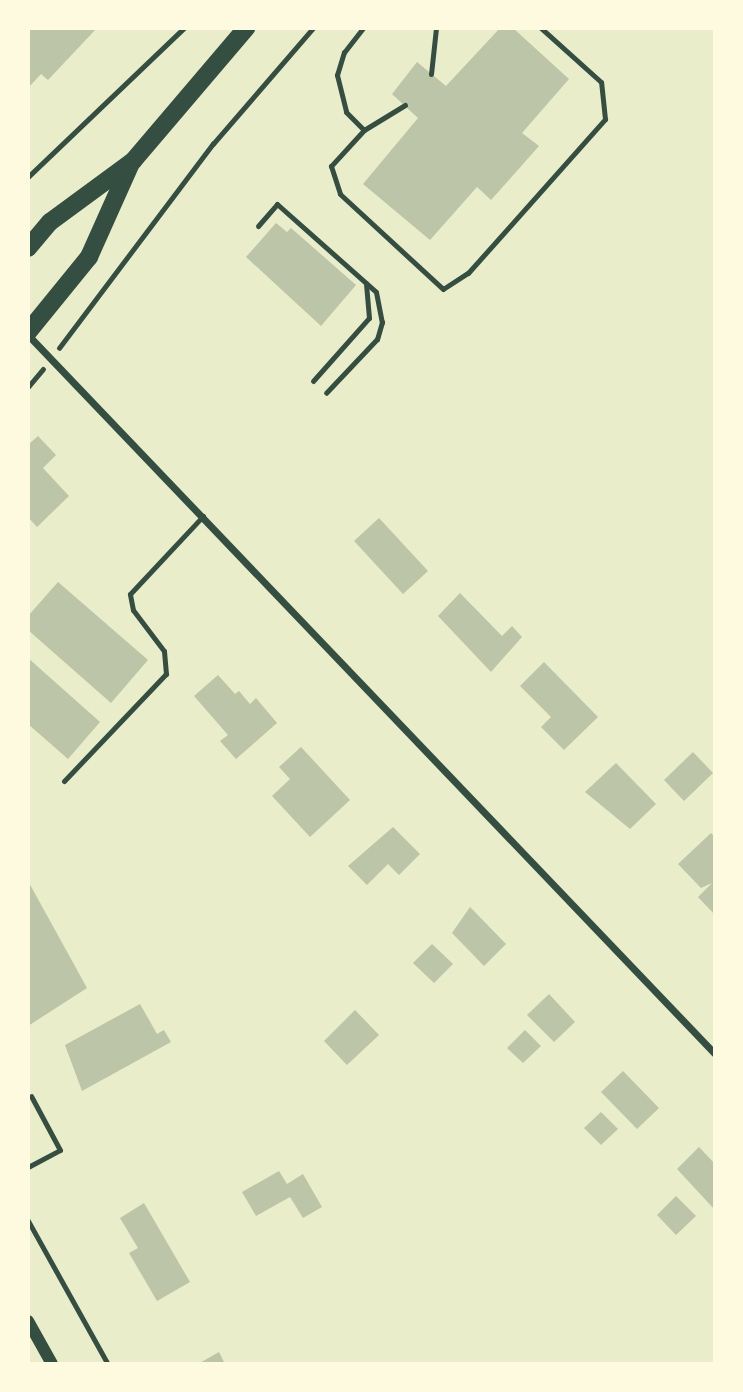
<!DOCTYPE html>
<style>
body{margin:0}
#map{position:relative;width:743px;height:1392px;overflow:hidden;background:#e9edc9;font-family:Raleway,sans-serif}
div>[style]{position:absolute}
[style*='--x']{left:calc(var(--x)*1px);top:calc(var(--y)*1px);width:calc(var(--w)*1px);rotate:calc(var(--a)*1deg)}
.building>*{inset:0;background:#bcc5a7}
.path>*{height:4.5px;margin:-2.25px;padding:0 2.25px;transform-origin:2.25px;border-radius:2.25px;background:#344e41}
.service>*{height:5px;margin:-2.5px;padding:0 2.5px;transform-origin:2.5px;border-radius:2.5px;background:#344e41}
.minor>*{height:7px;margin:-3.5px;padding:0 3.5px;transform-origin:3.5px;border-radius:3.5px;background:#344e41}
.tertiary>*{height:12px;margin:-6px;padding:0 6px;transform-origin:6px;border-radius:6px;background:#344e41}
.primary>*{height:18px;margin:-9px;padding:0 9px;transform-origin:9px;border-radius:9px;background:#344e41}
span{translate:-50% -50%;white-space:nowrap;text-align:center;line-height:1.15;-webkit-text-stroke:5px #fefae0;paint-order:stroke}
.frame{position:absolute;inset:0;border:30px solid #fefae0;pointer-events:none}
</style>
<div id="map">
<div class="building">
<div style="clip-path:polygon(28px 28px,97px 28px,48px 80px,41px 74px,28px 88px)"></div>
<div style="clip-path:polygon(500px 28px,513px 28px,569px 79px,522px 133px,539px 146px,491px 200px,477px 187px,430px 240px,363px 184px,418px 118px,392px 94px,417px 62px,446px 86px)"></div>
<div style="clip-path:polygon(276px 223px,287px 232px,291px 228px,356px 285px,321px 326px,246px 257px)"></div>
<div style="clip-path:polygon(38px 436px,56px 455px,43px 468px,69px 496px,37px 527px,28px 517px,28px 445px)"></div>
<div style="clip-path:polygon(379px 518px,428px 571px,403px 594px,354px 541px)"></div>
<div style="clip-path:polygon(58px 582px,148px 660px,111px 703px,28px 630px,28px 616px)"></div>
<div style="clip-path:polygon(460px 593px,502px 636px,512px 626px,522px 637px,491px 672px,438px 616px)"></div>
<div style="clip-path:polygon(28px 658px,100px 722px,68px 759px,28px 724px)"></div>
<div style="clip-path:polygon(544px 662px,598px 717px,564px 750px,541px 727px,551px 717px,520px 686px)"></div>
<div style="clip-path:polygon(218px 675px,235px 694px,239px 691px,250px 704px,256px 698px,277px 723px,236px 759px,220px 741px,228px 735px,194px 696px)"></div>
<div style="clip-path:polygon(301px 747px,350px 800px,310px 837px,272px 796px,290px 779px,279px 767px)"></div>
<div style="clip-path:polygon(693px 752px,713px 773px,684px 801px,664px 780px)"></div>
<div style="clip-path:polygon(616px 763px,656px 804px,630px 829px,585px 792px)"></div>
<div style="clip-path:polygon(393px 827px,420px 854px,399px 875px,388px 864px,367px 885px,348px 866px)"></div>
<div style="clip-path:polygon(711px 833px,715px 837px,715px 915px,698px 897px,712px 883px,701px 888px,678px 864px)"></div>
<div style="clip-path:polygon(28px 881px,87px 988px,28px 1026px)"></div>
<div style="clip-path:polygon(470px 907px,506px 944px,484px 966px,452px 933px)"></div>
<div style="clip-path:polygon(432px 944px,453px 964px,434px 983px,413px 963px)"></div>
<div style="clip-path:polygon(549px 994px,575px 1022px,554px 1042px,527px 1015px)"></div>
<div style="clip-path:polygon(140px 1004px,157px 1034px,164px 1030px,171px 1042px,82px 1091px,65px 1045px)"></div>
<div style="clip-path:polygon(355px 1010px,379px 1035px,347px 1065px,324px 1041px)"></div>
<div style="clip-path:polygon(525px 1030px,541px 1046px,523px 1063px,507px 1048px)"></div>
<div style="clip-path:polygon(623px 1071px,659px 1108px,637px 1129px,601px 1092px)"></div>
<div style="clip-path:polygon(601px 1112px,618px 1129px,601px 1145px,584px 1128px)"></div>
<div style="clip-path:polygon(699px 1147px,715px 1164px,715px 1210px,677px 1169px)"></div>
<div style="clip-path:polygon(279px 1171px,287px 1184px,303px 1174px,322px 1207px,303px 1218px,290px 1197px,256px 1216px,242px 1192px)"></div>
<div style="clip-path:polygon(676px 1196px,696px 1216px,676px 1235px,657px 1215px)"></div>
<div style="clip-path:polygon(144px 1203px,190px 1282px,157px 1301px,129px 1253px,138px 1248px,120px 1218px)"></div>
<div style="clip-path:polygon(219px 1352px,225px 1364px,198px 1364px)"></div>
</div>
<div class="path">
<div style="--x:28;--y:177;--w:216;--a:-43.7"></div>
<div style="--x:59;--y:348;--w:256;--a:-53"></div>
<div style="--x:213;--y:144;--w:153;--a:-49.2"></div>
<div style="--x:28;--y:387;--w:23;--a:-50"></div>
<div style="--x:28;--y:1220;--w:165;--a:60.9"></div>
</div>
<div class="service">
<div style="--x:363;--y:28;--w:31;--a:128"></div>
<div style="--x:344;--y:52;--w:24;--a:107"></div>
<div style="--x:337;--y:75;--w:38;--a:76"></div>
<div style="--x:346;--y:112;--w:25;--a:45"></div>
<div style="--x:364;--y:130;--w:49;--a:132.5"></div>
<div style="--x:331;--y:166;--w:29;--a:72"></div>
<div style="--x:340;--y:194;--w:140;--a:42.7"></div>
<div style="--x:443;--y:289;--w:30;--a:-33"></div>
<div style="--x:468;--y:273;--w:206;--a:-48.3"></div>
<div style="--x:605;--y:119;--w:37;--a:-96"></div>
<div style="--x:601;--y:82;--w:81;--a:-138"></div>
<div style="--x:431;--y:74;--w:46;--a:-83.8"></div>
<div style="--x:364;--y:130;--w:48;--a:-31.4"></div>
<div style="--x:258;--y:226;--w:29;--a:-49"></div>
<div style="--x:277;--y:204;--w:132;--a:41.6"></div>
<div style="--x:376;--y:292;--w:31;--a:79"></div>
<div style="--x:382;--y:322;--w:18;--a:106"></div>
<div style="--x:377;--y:339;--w:74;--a:133.4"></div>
<div style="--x:313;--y:381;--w:84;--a:-48.4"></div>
<div style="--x:369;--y:318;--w:35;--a:-95"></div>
<div style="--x:64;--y:781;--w:148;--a:-46.4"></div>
<div style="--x:166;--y:674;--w:23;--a:-95"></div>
<div style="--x:164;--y:651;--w:51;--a:-127.1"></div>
<div style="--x:133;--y:610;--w:16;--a:-101"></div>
<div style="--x:130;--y:594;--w:107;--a:-46.9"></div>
<div style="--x:28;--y:1167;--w:36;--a:-28"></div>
<div style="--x:60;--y:1150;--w:61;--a:-118.2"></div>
</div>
<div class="minor">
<div style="--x:28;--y:335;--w:994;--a:46.3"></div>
</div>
<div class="tertiary">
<div style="--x:28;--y:1321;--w:49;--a:60.8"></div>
</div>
<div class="primary">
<div style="--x:28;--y:248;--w:34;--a:-50"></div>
<div style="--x:50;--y:222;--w:103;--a:-36.3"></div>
<div style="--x:133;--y:161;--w:175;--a:-49.6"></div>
<div style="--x:28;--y:332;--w:97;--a:-50.9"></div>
<div style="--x:89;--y:257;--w:103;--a:-65.9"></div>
</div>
<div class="frame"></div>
</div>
